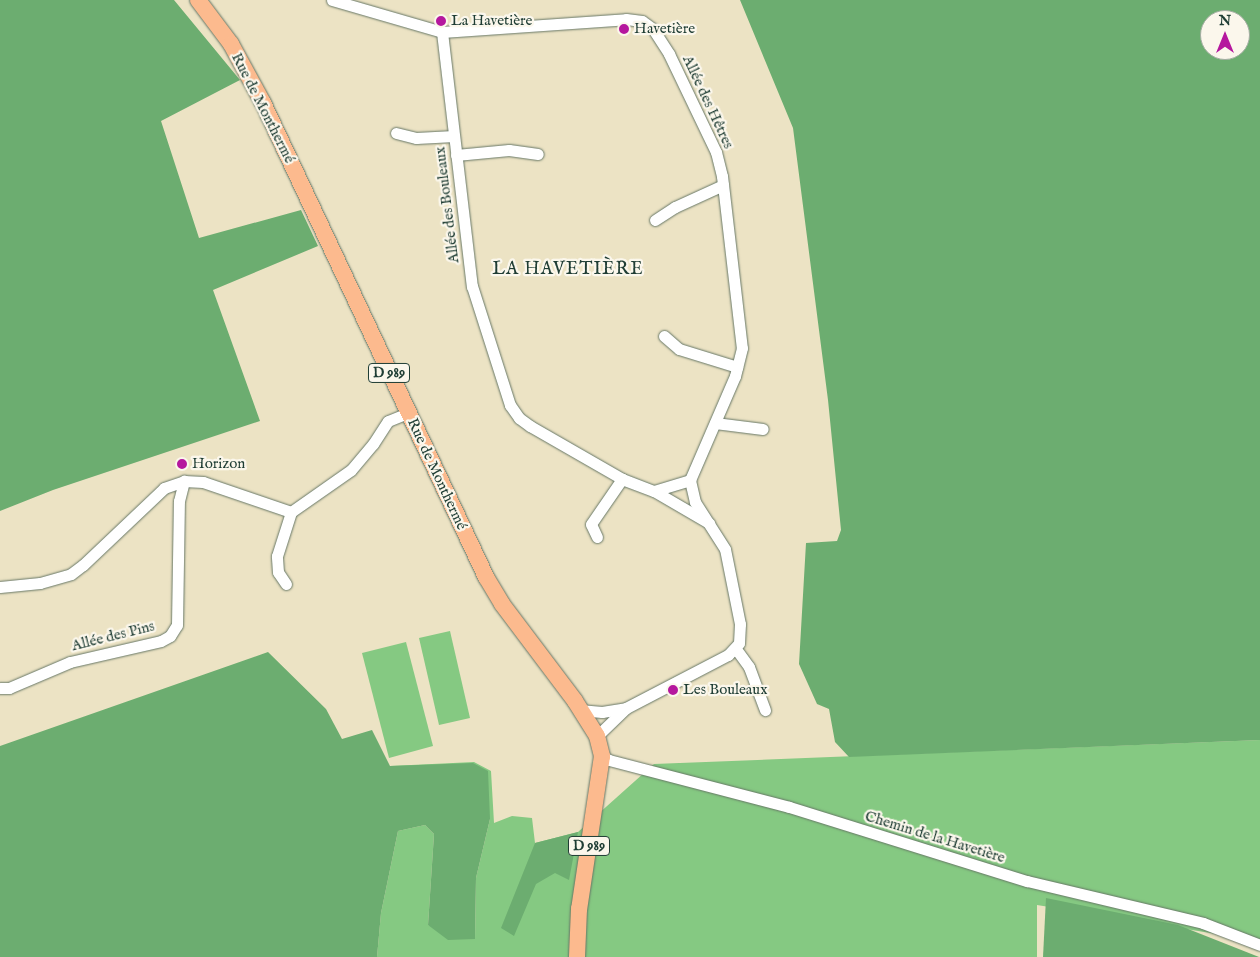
<!DOCTYPE html>
<meta charset="utf-8">
<style>
body{margin:0}
#map{position:relative;width:1260px;height:957px;overflow:hidden;background:#ece3c4;font-family:"IM FELL English",serif}
div>[style]{position:absolute}
[style*='--x']{left:calc(var(--x)*1px);top:calc(var(--y)*1px);width:calc(var(--w)*1px);rotate:calc(var(--a)*1deg)}
.green>*{inset:0;background:#85c982}
.forest>*{inset:0;background:#6cad70}
.roads{filter:drop-shadow(0 0 1px #677766) drop-shadow(0 0 1px #677766)}
.street>*{height:11px;margin:-5.5px;padding:0 5.5px;transform-origin:5.5px;border-radius:5.5px;background:#fff}
.primary>*{height:16px;margin:-8px;padding:0 8px;transform-origin:8px;border-radius:8px;background:#fcba8e}
.dots>*{width:14px;height:14px;translate:-50% -50%;box-sizing:border-box;border:2px solid #fbf7ec;border-radius:50%}
span{translate:-50% -50%;white-space:nowrap;text-align:center;line-height:1.15;-webkit-text-stroke:4.5px #fbf7ec;paint-order:stroke}
.shield-label span{padding:1px 4px;background:#fbf7ec;border:1px solid;border-radius:4px;-webkit-text-stroke-width:0}
.shield-label{font-size:14px;color:#1f3d34;font-weight:700}
.poi-label{font-size:15px;color:#1f3d34}
.left{translate:0 -50%;text-align:left}
.street-label{font-size:15px;color:#1f3d34}
.quarter-label{font-size:18px;color:#1f3d34;letter-spacing:1px}
.north{position:absolute;left:1200px;top:10px;width:50px;height:50px;box-sizing:border-box;background:#fbf7ec;border:1px solid #a3ada2;border-radius:50%;rotate:0deg;font-size:14px;font-weight:700;line-height:20px;text-align:center;color:#1f3d34}
.north::after{content:'';display:block;margin:auto;width:18px;height:22px;background:#b5179e;clip-path:polygon(50% 0,100% 100%,50% 72%,0 100%)}
</style>
<div id="map">
<div class="green">
<div style="clip-path:polygon(450px 631px,470px 718px,439px 725px,419px 638px)"></div>
<div style="clip-path:polygon(406px 642px,433px 746px,389px 758px,362px 653px)"></div>
<div style="clip-path:polygon(1260px 740px,1260px 941px,1037px 905px,1037px 957px,377px 957px,381px 913px,398px 831px,425px 825px,434px 834px,428px 925px,475px 939px,476px 878px,490px 819px,390px 766px,474px 762px,491px 771px,494px 823px,512px 816px,532px 818px,535px 843px,578px 832px,654px 764px)"></div>
</div>
<div class="forest">
<div style="clip-path:polygon(0 0,174px 0,240px 80px,161px 121px,199px 238px,301px 210px,318px 246px,213px 290px,260px 421px,53px 490px,0 511px)"></div>
<div style="clip-path:polygon(evenodd,740px 0,1260px 0,1260px 740px,849px 757px,835px 742px,829px 709px,817px 704px,799px 664px,806px 543px,837px 541px,841px 530px,828px 400px,793px 128px,740px 0,1210px 20px,1240px 20px,1240px 50px,1210px 50px,1210px 20px)"></div>
<div style="clip-path:polygon(268px 652px,326px 709px,342px 739px,372px 730px,390px 766px,473px 763px,488px 771px,490px 819px,476px 878px,475px 939px,448px 940px,428px 925px,434px 834px,425px 825px,398px 831px,381px 913px,377px 957px,0 957px,0 746px)"></div>
<div style="clip-path:polygon(578px 832px,569px 880px,555px 873px,536px 884px,514px 936px,501px 928px,535px 843px)"></div>
<div style="clip-path:polygon(1046px 898px,1178px 925px,1259px 957px,1043px 957px)"></div>
</div>
<div class="roads">
<div class="street">
<div style="--x:332;--y:0;--w:115;--a:16.2"></div>
<div style="--x:442;--y:32;--w:184;--a:-4"></div>
<div style="--x:626;--y:19;--w:16;--a:7"></div>
<div style="--x:642;--y:21;--w:14;--a:36"></div>
<div style="--x:653;--y:29;--w:30;--a:57"></div>
<div style="--x:669;--y:54;--w:109;--a:64.4"></div>
<div style="--x:716;--y:152;--w:25;--a:76"></div>
<div style="--x:722;--y:176;--w:173;--a:83.4"></div>
<div style="--x:742;--y:348;--w:29;--a:104"></div>
<div style="--x:735;--y:376;--w:113;--a:113.4"></div>
<div style="--x:442;--y:32;--w:256;--a:83.3"></div>
<div style="--x:472;--y:286;--w:125;--a:72.3"></div>
<div style="--x:510;--y:405;--w:16;--a:55"></div>
<div style="--x:519;--y:418;--w:14;--a:36"></div>
<div style="--x:530;--y:426;--w:106;--a:29.9"></div>
<div style="--x:622;--y:479;--w:34;--a:21"></div>
<div style="--x:654;--y:491;--w:64;--a:30.2"></div>
<div style="--x:396;--y:133;--w:21;--a:14"></div>
<div style="--x:416;--y:138;--w:38;--a:-3"></div>
<div style="--x:456;--y:155;--w:53;--a:-5.4"></div>
<div style="--x:509;--y:150;--w:29;--a:8"></div>
<div style="--x:655;--y:220;--w:24;--a:-33"></div>
<div style="--x:675;--y:207;--w:53;--a:-24.6"></div>
<div style="--x:664;--y:336;--w:20;--a:41"></div>
<div style="--x:679;--y:349;--w:61;--a:17.2"></div>
<div style="--x:715;--y:423;--w:48;--a:7.1"></div>
<div style="--x:654;--y:491;--w:38;--a:-17"></div>
<div style="--x:291;--y:512;--w:73;--a:-35"></div>
<div style="--x:351;--y:470;--w:34;--a:-50"></div>
<div style="--x:373;--y:444;--w:27;--a:-57"></div>
<div style="--x:388;--y:421;--w:22;--a:-22"></div>
<div style="--x:597;--y:537;--w:14;--a:-115"></div>
<div style="--x:591;--y:524;--w:55;--a:-55.4"></div>
<div style="--x:286;--y:584;--w:14;--a:-124"></div>
<div style="--x:278;--y:572;--w:16;--a:-94"></div>
<div style="--x:277;--y:556;--w:46;--a:-72.3"></div>
<div style="--x:0;--y:587;--w:40;--a:-5.7"></div>
<div style="--x:40;--y:583;--w:32;--a:-16"></div>
<div style="--x:71;--y:574;--w:15;--a:-37"></div>
<div style="--x:83;--y:565;--w:112;--a:-43.5"></div>
<div style="--x:164;--y:488;--w:21;--a:-19"></div>
<div style="--x:184;--y:481;--w:19;--a:3"></div>
<div style="--x:203;--y:482;--w:93;--a:18.8"></div>
<div style="--x:736;--y:649;--w:22;--a:54"></div>
<div style="--x:749;--y:667;--w:46;--a:69.6"></div>
<div style="--x:0;--y:688;--w:9;--a:0"></div>
<div style="--x:9;--y:688;--w:66;--a:-23.1"></div>
<div style="--x:70;--y:662;--w:93;--a:-13"></div>
<div style="--x:161;--y:641;--w:10;--a:-29"></div>
<div style="--x:170;--y:636;--w:13;--a:-58"></div>
<div style="--x:177;--y:625;--w:124;--a:-89.1"></div>
<div style="--x:179;--y:501;--w:21;--a:-76"></div>
<div style="--x:579;--y:710;--w:23;--a:5"></div>
<div style="--x:602;--y:712;--w:24;--a:-9"></div>
<div style="--x:597;--y:736;--w:40;--a:-44"></div>
<div style="--x:626;--y:708;--w:115;--a:-27.5"></div>
<div style="--x:728;--y:655;--w:16;--a:-47"></div>
<div style="--x:739;--y:643;--w:19;--a:-87"></div>
<div style="--x:740;--y:624;--w:76;--a:-101.3"></div>
<div style="--x:725;--y:549;--w:56;--a:-122.6"></div>
<div style="--x:695;--y:502;--w:23;--a:-103"></div>
<div style="--x:602;--y:756;--w:8;--a:30"></div>
<div style="--x:609;--y:760;--w:186;--a:14.6"></div>
<div style="--x:789;--y:807;--w:249;--a:17.3"></div>
<div style="--x:1027;--y:881;--w:181;--a:13.4"></div>
<div style="--x:1203;--y:923;--w:61;--a:21.1"></div>
</div>
<div class="primary">
<div style="--x:198;--y:0;--w:55;--a:53.1"></div>
<div style="--x:231;--y:44;--w:67;--a:61.5"></div>
<div style="--x:263;--y:103;--w:524;--a:64.8"></div>
<div style="--x:486;--y:577;--w:31;--a:59"></div>
<div style="--x:502;--y:604;--w:121;--a:53"></div>
<div style="--x:575;--y:701;--w:41;--a:57.8"></div>
<div style="--x:597;--y:736;--w:21;--a:76"></div>
<div style="--x:602;--y:756;--w:155;--a:98.5"></div>
<div style="--x:579;--y:909;--w:48;--a:92.4"></div>
</div>
</div>
<div class="dots">
<div style="left:441px;top:21px;background:#b5179e"></div>
<div style="left:624px;top:29px;background:#b5179e"></div>
<div style="left:182px;top:464px;background:#b5179e"></div>
<div style="left:673px;top:690px;background:#b5179e"></div>
</div>
<div class="shield-label">
<span style="left:389px;top:373px">D 989</span>
<span style="left:589px;top:846px">D 989</span>
</div>
<div class="poi-label">
<span class="left" style="left:451px;top:21px">La Havetière</span>
<span class="left" style="left:634px;top:29px">Havetière</span>
<span class="left" style="left:192px;top:464px">Horizon</span>
<span class="left" style="left:683px;top:690px">Les Bouleaux</span>
</div>
<div class="street-label">
<span style="left:708px;top:102px;rotate:65deg">Allée des Hêtres</span>
<span style="left:263px;top:108px;rotate:63deg">Rue de Monthermé</span>
<span style="left:447px;top:205px;rotate:-97deg">Allée des Bouleaux</span>
<span style="left:437px;top:474px;rotate:65deg">Rue de Monthermé</span>
<span style="left:113px;top:636px;rotate:-14deg">Allée des Pins</span>
<span style="left:935px;top:837px;rotate:17deg">Chemin de la Havetière</span>
</div>
<div class="quarter-label">
<span style="left:568px;top:270px">LA HAVETIÈRE</span>
</div>
<div class="north">N</div>
</div>
